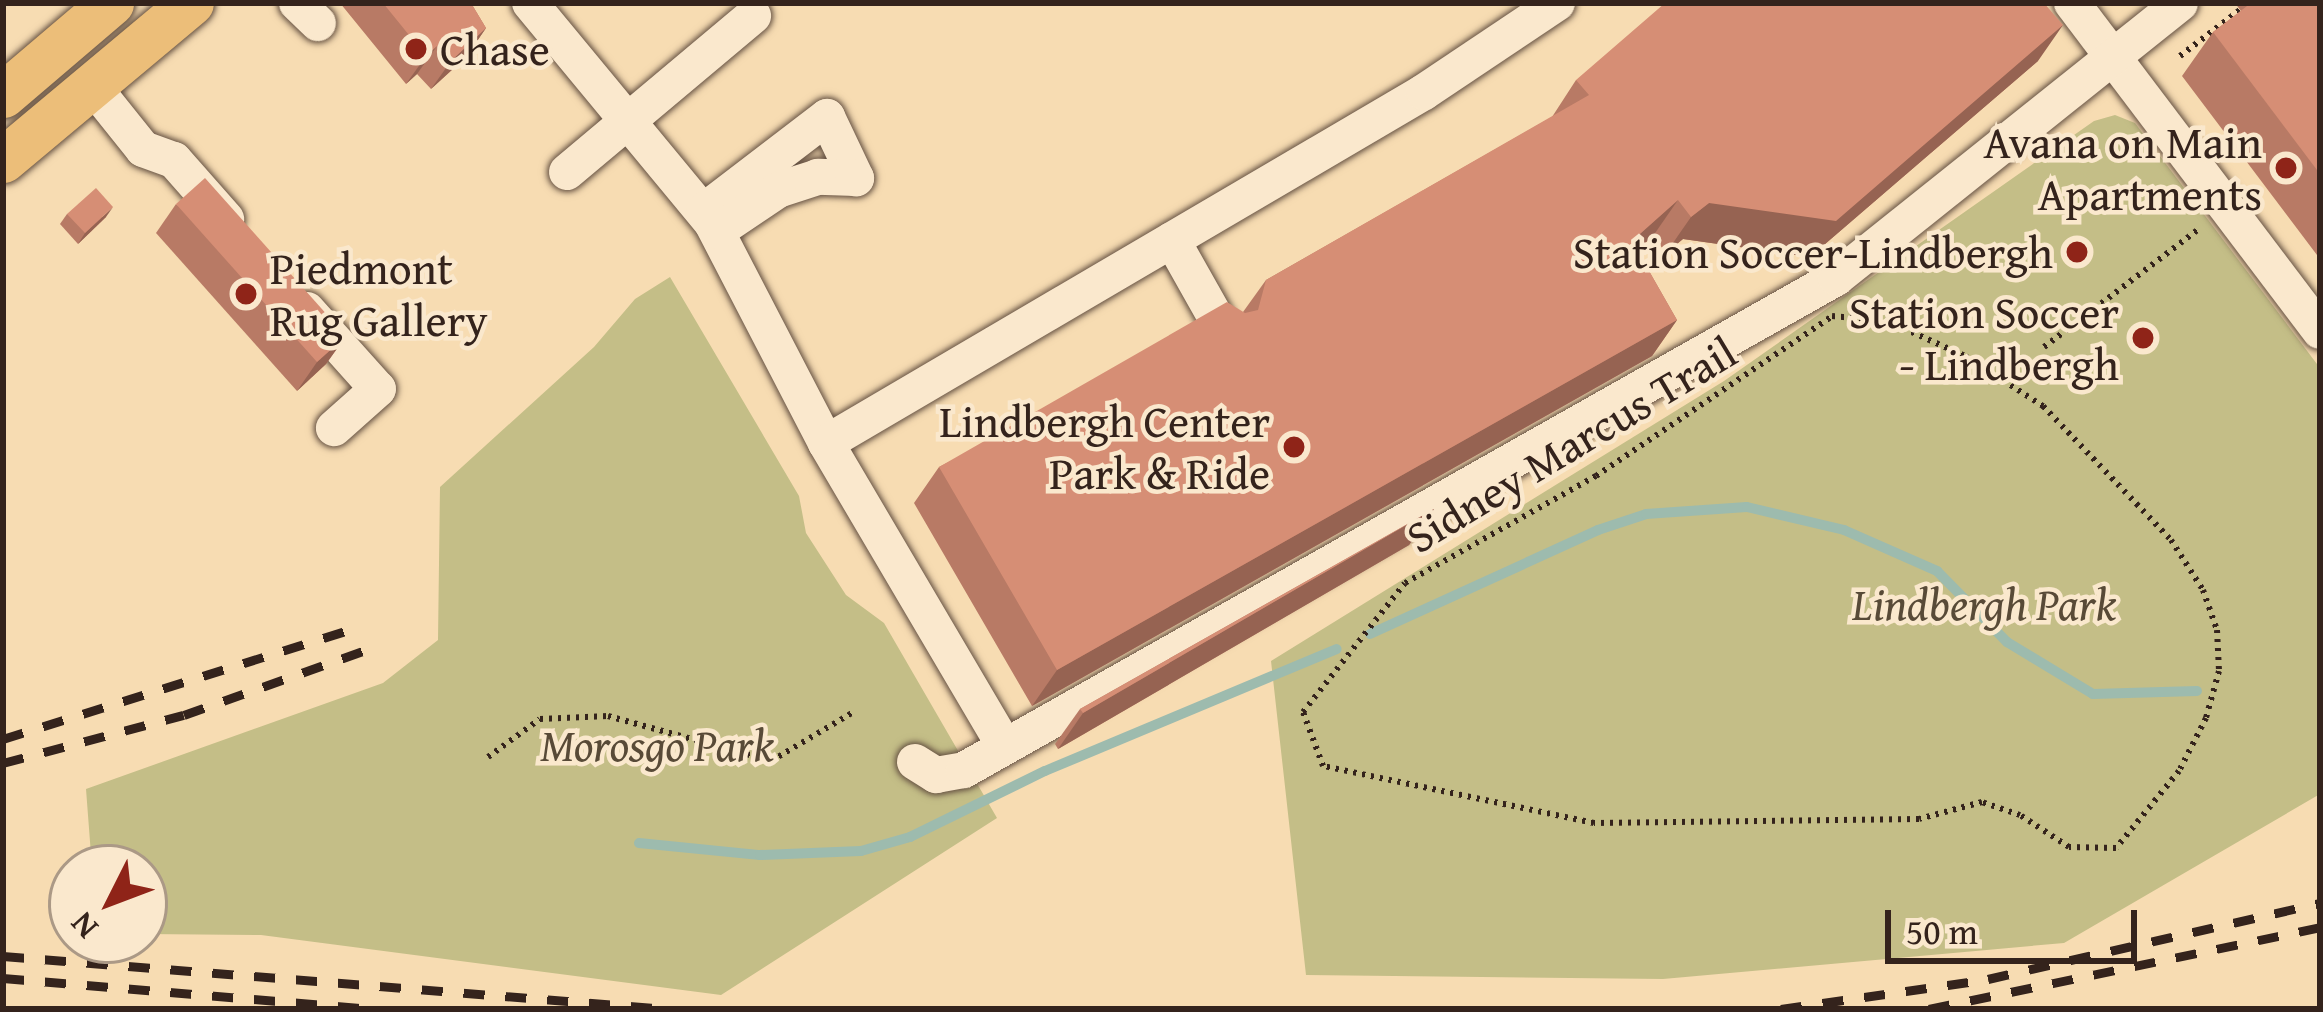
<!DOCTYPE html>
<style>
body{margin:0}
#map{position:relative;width:2323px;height:1012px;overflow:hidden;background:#f7dcb2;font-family:"Gentium Book Plus",serif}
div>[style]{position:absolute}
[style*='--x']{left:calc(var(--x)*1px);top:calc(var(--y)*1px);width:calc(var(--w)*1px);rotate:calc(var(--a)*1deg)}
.green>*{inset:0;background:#c4be87}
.stream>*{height:10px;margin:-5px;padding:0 5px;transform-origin:5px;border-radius:5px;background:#9dbbae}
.path>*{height:6px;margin-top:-3px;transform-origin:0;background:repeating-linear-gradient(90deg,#34231c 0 3px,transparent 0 9px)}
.roads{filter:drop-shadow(0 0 3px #655142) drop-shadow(0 0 3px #655142)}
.minor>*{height:36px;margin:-18px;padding:0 18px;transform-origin:18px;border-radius:18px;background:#fae8cd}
.major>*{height:45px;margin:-22.5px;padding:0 22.5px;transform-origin:22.5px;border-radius:22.5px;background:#ecbe79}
.rail>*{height:9px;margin-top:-4.5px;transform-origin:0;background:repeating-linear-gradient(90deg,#34231c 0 21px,transparent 0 42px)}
.wall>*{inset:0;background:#b87a65}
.shaded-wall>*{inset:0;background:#966352}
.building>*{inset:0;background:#d68e75}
.dots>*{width:33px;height:33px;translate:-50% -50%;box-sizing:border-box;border:6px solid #fae8cd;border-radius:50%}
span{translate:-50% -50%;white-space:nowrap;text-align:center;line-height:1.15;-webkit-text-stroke:9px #fae8cd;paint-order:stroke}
.poi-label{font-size:45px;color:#34231c}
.left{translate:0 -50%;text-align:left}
.right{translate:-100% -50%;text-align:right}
.street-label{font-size:45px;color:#34231c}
.park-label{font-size:45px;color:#584a37;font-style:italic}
.frame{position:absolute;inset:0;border:6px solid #34231c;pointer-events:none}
.north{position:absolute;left:48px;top:844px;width:120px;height:120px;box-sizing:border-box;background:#fae8cd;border:3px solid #ab9986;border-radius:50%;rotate:228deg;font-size:33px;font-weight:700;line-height:48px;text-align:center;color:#34231c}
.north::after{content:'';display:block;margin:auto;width:42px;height:54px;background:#8f2418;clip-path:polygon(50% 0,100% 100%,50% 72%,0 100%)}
.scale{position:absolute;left:1885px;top:910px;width:252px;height:54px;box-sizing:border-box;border:6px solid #34231c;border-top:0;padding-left:15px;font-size:36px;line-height:42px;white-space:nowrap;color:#34231c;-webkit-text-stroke:9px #fae8cd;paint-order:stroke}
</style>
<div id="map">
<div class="green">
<div style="clip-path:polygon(2115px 115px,2135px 123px,2320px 368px,2320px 794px,2064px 943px,1663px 979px,1306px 975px,1271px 661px,1724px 381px,2094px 121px)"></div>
<div style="clip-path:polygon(670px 277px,799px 496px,806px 533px,846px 595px,884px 623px,997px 818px,721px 995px,261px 935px,144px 934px,144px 868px,92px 868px,86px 789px,383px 683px,438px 640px,440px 487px,594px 347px,635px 299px)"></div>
</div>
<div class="stream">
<div style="--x:1370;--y:634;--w:251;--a:-24.5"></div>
<div style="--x:1598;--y:530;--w:51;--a:-18.4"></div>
<div style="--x:1646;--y:514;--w:101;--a:-4"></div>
<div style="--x:1747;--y:507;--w:100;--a:13.3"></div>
<div style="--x:1844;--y:530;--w:102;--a:23.8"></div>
<div style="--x:1937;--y:571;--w:100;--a:45.4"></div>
<div style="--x:2007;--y:642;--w:100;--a:31.2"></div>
<div style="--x:2093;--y:694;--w:104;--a:-1.7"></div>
<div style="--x:639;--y:843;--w:122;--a:5.7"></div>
<div style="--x:760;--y:855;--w:101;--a:-2.3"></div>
<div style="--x:861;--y:851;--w:51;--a:-15.9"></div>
<div style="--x:910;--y:837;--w:150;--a:-26.1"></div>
<div style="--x:1045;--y:771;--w:316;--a:-22.7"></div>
</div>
<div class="path">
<div style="--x:2180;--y:56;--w:76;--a:-37.5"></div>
<div style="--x:1832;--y:316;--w:55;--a:5.2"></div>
<div style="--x:1887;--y:321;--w:85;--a:24.2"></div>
<div style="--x:1965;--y:356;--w:93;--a:32.7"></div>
<div style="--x:2043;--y:406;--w:185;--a:46.3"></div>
<div style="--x:2171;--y:540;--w:59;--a:57.4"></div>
<div style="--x:2203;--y:590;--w:42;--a:70.7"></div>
<div style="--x:2217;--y:630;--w:41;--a:87.2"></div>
<div style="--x:2219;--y:671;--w:49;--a:105.5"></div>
<div style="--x:2206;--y:718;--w:59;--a:117"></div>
<div style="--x:2179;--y:771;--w:99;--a:129.3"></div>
<div style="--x:2116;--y:848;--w:47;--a:-178.8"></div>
<div style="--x:2069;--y:847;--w:59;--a:-146.9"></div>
<div style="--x:2020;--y:815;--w:40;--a:-161.1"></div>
<div style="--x:1982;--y:802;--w:65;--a:164.9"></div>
<div style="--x:1919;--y:819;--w:325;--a:179.3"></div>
<div style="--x:1594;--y:823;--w:277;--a:-168.1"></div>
<div style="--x:1323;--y:766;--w:58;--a:-110.3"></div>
<div style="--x:1303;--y:712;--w:164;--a:-51.7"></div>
<div style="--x:1405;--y:583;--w:219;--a:-29.3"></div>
<div style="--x:1596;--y:476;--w:285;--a:-34.1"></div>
<div style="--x:2044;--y:347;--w:196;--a:-37.3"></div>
<div style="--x:488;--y:757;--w:64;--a:-36.2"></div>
<div style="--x:540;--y:719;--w:68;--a:-2.5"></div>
<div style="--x:608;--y:716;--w:169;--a:15.4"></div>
<div style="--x:771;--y:761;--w:94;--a:-30.7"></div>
</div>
<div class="roads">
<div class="minor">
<div style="--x:297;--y:3;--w:29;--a:44"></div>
<div style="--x:530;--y:3;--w:286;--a:50.4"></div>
<div style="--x:712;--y:223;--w:248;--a:62.6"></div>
<div style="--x:826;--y:443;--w:348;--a:59.5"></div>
<div style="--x:2072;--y:3;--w:411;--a:52.9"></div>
<div style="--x:91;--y:84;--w:83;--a:51.3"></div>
<div style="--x:143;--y:149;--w:33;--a:20"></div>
<div style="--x:174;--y:160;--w:79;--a:48.6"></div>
<div style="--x:567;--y:172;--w:243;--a:-40"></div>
<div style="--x:704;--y:211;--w:155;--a:-37.4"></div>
<div style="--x:827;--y:117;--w:68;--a:64.6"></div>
<div style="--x:856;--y:178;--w:38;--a:-178"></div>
<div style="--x:818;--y:177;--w:42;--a:162"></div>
<div style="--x:778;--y:190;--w:73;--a:146.1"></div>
<div style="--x:1172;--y:240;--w:100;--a:60.6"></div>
<div style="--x:307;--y:310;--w:106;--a:48.1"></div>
<div style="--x:378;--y:389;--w:59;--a:138.4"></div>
<div style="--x:826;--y:443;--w:693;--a:-30.41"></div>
<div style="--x:1424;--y:92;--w:160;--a:-33.8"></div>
<div style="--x:915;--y:762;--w:25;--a:32"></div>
<div style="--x:936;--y:775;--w:28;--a:-10"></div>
<div style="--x:964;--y:770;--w:1001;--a:-29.43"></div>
<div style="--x:1836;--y:278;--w:440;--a:-38.6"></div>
</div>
<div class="major">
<div style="--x:3;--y:95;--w:142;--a:-40.4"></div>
<div style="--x:3;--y:160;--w:245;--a:-39.9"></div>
</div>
</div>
<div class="rail">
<div style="--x:3;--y:739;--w:368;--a:-17.5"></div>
<div style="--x:3;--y:763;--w:187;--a:-14.9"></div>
<div style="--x:184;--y:715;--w:202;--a:-19.7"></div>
<div style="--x:3;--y:956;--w:666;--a:4.56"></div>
<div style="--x:3;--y:978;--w:373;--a:4.8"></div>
<div style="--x:1781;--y:1009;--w:209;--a:-8.2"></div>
<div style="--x:1988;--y:979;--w:341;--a:-12.9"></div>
<div style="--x:1929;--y:1009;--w:400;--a:-11.8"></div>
</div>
<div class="wall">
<div style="clip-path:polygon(340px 3px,471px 3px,486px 28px,466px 57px,431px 89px,417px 74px,406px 84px)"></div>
<div style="clip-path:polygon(2235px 3px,2320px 3px,2320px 259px,2182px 76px,2213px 32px,2241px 11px)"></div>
<div style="clip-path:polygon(2038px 61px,1810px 257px,1683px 239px,1666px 253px,1653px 236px,1637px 250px,1677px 320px,1652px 356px,1032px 706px,914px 503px,939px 467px,1243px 312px,1266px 280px,1552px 117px,1576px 80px)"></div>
<div style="clip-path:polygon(176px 204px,346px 336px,326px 364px,297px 391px,156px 233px)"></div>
<div style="clip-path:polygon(67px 214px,106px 217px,78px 244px,60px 224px)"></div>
<div style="clip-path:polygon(1434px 509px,1409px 545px,1058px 749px,1055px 744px,1080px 709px)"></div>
</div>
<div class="shaded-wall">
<div style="clip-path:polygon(2063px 25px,2038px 61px,1810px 257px,1683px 239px,1666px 253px,1691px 217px,1709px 203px)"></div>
<div style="clip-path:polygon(486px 28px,466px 57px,431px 89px,451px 61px)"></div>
<div style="clip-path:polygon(437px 46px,417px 74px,406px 84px,426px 56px)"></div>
<div style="clip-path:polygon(1678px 200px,1653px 236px,1607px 277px,1632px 241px)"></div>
<div style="clip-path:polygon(113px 207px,106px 217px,78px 244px,85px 233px)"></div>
<div style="clip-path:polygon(1677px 320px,1652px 356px,1032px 706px,1057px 670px)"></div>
<div style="clip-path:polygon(346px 336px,326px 364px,297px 391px,317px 362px)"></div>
<div style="clip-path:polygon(1434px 509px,1409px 545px,1058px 749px,1083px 713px)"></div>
</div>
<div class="building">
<div style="clip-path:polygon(383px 3px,471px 3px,486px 28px,451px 61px,437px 46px,426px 56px)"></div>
<div style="clip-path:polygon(1665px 3px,2044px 3px,2063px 25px,1836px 221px,1709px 203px,1691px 217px,1678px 200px,1632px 241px,1677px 320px,1057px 670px,939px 467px,1227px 302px,1245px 313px,1258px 310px,1266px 280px,1589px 95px,1576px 80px)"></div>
<div style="clip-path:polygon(2251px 3px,2320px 3px,2320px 174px,2213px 32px)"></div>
<div style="clip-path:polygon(205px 178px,346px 336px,317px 362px,176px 204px)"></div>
<div style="clip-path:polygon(96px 188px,113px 207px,85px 233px,67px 214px)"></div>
<div style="clip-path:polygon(1434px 509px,1083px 713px,1080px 709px)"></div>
</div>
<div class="dots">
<div style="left:416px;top:49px;background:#8f2418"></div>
<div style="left:2286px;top:168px;background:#8f2418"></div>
<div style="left:2077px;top:252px;background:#8f2418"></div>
<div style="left:246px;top:294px;background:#8f2418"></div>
<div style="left:2143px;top:338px;background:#8f2418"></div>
<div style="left:1294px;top:447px;background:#8f2418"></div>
</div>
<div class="poi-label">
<span class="left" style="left:440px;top:49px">Chase</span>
<span class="right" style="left:2262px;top:168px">Avana on Main<br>Apartments</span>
<span class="right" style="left:2053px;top:252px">Station Soccer-Lindbergh</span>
<span class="left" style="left:270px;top:294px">Piedmont<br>Rug Gallery</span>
<span class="right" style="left:2119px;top:338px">Station Soccer<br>- Lindbergh</span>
<span class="right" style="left:1270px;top:447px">Lindbergh Center<br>Park &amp; Ride</span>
</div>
<div class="street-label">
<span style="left:1571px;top:444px;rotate:-31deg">Sidney Marcus Trail</span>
</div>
<div class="park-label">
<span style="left:1984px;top:604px">Lindbergh Park</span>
<span style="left:657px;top:745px">Morosgo Park</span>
</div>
<div class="frame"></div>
<div class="north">N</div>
<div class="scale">50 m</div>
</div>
